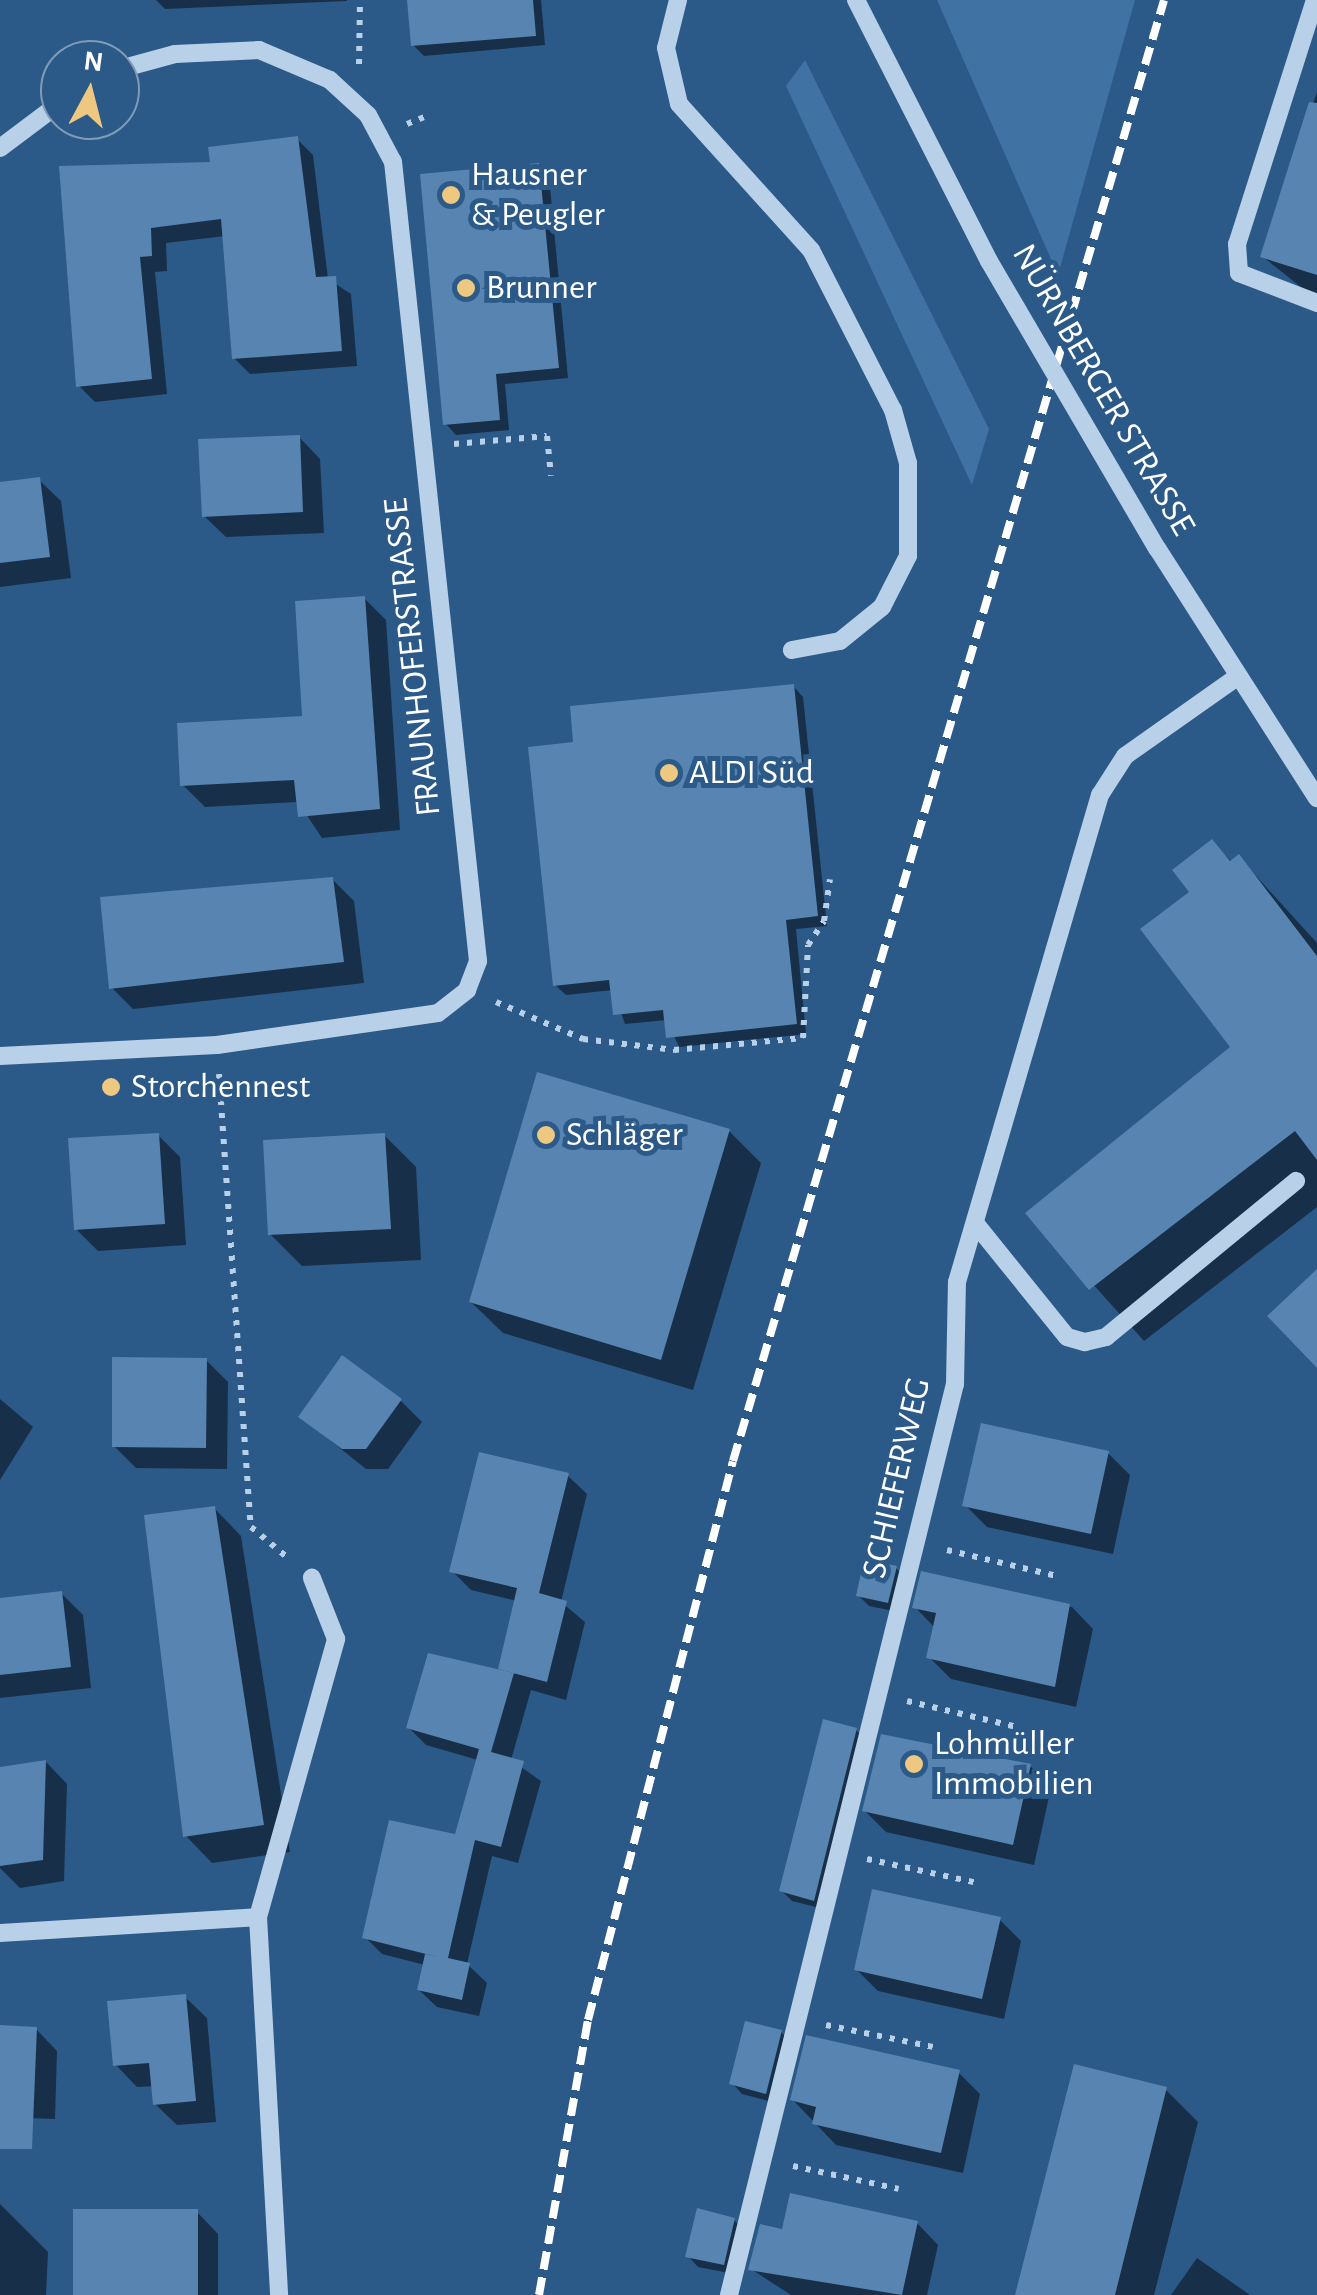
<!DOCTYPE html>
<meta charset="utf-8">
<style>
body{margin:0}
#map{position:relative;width:1317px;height:2295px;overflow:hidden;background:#2b5988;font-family:"Alegreya Sans",sans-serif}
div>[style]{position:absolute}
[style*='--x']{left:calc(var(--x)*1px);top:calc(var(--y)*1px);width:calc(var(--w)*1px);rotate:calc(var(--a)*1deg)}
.green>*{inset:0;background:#4073a3}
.shadow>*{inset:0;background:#0007}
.building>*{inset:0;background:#5784b0}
.path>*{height:6px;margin-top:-3px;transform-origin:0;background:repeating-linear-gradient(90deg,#b8d0e8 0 5px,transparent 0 13px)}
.minor>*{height:18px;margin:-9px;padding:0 9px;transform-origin:9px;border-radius:9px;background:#b8d0e8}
.rail>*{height:8px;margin-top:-4px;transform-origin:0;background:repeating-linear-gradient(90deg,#fff 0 18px,transparent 0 26px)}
.minor-bridge>*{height:18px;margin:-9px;padding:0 9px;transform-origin:9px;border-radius:9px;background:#b8d0e8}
.dots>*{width:28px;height:28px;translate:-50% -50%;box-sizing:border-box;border:5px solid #2b5988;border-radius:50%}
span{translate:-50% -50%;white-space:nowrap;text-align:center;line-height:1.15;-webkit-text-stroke:10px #2b5988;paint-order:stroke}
.poi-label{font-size:35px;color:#fff}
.left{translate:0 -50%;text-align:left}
.street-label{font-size:35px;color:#fff}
.north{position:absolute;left:40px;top:40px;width:100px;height:100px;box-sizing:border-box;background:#2b5988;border:2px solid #809bb8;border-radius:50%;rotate:7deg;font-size:28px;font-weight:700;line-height:40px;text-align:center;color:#fff}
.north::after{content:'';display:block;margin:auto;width:35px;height:45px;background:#eec880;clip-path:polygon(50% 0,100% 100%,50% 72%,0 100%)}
</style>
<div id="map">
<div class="green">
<div style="clip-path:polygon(937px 0,1135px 0,1058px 275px)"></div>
<div style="clip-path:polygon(805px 60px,989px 429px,972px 485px,786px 86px)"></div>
</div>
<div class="shadow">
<div style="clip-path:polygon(156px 0,347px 0,347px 1px,165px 9px)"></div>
<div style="clip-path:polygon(409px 0,541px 0,545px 45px,424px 56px,413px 45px)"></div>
<div style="clip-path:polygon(1317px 92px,1317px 300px,1262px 256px)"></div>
<div style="clip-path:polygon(297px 139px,313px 155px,328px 279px,351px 294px,357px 366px,250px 374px,234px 358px,225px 236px,166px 243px,167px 271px,155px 272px,167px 394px,95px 402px,79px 386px,62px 168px,213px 164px)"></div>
<div style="clip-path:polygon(538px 165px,549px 176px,568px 378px,505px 384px,509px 430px,456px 435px,446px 424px)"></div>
<div style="clip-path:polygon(299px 437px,320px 459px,324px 533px,226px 537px,204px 516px)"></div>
<div style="clip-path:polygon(39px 480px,61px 501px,71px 578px,0 587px,0 484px)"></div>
<div style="clip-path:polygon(364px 598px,386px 620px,400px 830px,322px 838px,298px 802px,205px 807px,183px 785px,305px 718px)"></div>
<div style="clip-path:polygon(793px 686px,803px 697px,827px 926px,796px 929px,806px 1034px,679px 1047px,667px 1020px,625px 1024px,613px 990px,566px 995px,555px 985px,576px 744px)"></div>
<div style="clip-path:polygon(1212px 842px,1232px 862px,1239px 857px,1317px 943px,1317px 1207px,1144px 1341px,1029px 1213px,1233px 1048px,1192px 892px)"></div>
<div style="clip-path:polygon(332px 879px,354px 901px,364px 983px,133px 1009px,111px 987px)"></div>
<div style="clip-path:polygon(729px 1131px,761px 1163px,693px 1390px,503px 1333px,471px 1302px)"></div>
<div style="clip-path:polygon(158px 1135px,180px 1157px,186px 1245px,98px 1251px,76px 1229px)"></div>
<div style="clip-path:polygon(384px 1135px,416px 1167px,421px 1260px,302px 1266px,270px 1234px)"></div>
<div style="clip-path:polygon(206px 1360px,228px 1382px,227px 1469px,136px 1468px,114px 1446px)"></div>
<div style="clip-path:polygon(0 1399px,33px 1427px,0 1480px)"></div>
<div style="clip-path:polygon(401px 1401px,422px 1422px,388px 1469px,366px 1469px,301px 1417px)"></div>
<div style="clip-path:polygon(1108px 1453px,1130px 1475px,1113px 1554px,987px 1527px,965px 1505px)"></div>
<div style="clip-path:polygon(567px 1475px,587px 1494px,561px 1602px,585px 1622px,566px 1700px,531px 1690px,511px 1760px,541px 1781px,518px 1863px,492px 1856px,467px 1964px,487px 1983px,479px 2016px,437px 2007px,419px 1990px,425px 1965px,382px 1954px,365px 1937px,457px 1837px,478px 1760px,426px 1745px,409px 1728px,507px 1674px,517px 1601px,471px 1590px,452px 1571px)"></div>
<div style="clip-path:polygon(214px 1508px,241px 1536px,290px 1852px,212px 1863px,185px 1835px)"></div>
<div style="clip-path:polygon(896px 1568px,906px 1579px,898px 1612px,869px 1606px,858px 1595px)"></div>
<div style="clip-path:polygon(923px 1574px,1072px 1607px,1093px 1629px,1076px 1707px,951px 1679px,929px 1657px,935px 1628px,915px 1607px)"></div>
<div style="clip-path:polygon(61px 1593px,83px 1615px,91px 1688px,0 1698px,0 1600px)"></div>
<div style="clip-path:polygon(856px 1730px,866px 1740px,824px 1909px,792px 1901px,782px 1891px)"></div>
<div style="clip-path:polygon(46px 1762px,67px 1784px,64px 1881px,20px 1888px,0 1868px,0 1769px)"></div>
<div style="clip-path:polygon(1030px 1766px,1051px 1788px,1034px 1865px,886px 1832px,865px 1811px)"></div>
<div style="clip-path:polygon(999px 1919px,1021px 1941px,1004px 2019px,878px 1991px,856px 1969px)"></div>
<div style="clip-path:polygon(185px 1997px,207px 2018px,216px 2122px,177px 2125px,155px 2104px,154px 2086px,137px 2087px,116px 2065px)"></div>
<div style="clip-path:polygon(0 2028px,36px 2029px,57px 2051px,55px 2119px,0 2117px)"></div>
<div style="clip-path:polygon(781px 2032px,791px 2042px,776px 2103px,742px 2094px,732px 2083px)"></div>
<div style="clip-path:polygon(958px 2072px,980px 2094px,963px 2173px,836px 2145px,793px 2100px)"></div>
<div style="clip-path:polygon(1166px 2090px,1198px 2122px,1154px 2295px,1018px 2295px)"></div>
<div style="clip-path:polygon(0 2204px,48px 2252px,46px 2295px,0 2295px)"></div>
<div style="clip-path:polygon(197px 2212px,218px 2234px,218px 2295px,80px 2295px)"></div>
<div style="clip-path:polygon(734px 2220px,744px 2230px,734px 2274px,698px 2267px,688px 2256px)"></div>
<div style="clip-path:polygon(917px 2223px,938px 2245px,927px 2295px,791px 2295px,751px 2269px,783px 2232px)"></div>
<div style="clip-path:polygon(1197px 2258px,1250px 2295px,1171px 2295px)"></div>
</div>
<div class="building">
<div style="clip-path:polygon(407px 0,533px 0,536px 36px,411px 46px)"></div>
<div style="clip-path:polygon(1309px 102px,1317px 103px,1317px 275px,1260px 257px)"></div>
<div style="clip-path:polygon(298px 136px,316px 277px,336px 276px,342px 351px,232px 359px,221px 219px,151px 228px,152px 256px,140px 257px,152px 379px,76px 387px,59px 166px,210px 162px,208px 147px)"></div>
<div style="clip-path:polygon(539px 163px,559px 368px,496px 374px,500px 420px,443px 425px,420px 174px)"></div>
<div style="clip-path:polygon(300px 435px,303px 512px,202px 517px,198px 439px)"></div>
<div style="clip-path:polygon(40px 477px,50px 557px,0 563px,0 482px)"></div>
<div style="clip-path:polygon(365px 596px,380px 809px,298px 817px,294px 780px,180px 786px,177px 723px,302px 716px,295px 601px)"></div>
<div style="clip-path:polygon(794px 684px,818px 916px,786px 920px,797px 1024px,666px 1038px,663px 1010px,613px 1015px,609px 980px,553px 986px,528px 747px,573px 742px,570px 706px)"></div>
<div style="clip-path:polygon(1212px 839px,1230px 861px,1239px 854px,1317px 956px,1317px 1160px,1295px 1131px,1089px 1290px,1025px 1213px,1230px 1047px,1140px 929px,1189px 892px,1172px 870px)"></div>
<div style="clip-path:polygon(333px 877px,344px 962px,109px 989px,100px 897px)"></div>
<div style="clip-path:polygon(537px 1072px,730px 1129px,661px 1360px,469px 1302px)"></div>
<div style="clip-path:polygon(159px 1133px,165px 1224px,74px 1230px,68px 1138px)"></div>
<div style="clip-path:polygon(385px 1133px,391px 1229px,268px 1235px,263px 1140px)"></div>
<div style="clip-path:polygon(1317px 1269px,1317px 1368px,1267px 1316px)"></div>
<div style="clip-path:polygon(342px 1355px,402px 1399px,366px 1449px,342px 1449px,298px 1417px)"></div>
<div style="clip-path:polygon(112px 1357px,207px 1358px,206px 1448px,112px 1447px)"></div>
<div style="clip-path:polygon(981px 1423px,1109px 1451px,1091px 1534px,962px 1506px)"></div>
<div style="clip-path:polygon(479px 1452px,569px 1473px,539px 1593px,567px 1601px,547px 1682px,498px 1669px,517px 1588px,449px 1572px)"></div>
<div style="clip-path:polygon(215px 1506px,264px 1825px,183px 1837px,144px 1515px)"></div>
<div style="clip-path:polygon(864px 1559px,897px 1566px,888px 1603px,856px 1596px)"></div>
<div style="clip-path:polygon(921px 1571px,1070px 1604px,1055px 1687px,926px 1658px,936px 1613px,912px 1608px)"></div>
<div style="clip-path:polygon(62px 1591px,71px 1667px,0 1675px,0 1598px)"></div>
<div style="clip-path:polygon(428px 1653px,514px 1673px,491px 1752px,524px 1761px,501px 1847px,475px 1840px,448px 1958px,470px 1963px,462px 2000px,417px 1990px,425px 1954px,438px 1957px,362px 1938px,389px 1820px,455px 1834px,479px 1749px,406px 1728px)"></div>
<div style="clip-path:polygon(823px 1719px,857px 1728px,814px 1901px,779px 1891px)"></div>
<div style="clip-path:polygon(881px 1734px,1031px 1764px,1013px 1845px,862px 1811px)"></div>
<div style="clip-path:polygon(46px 1760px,43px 1860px,0 1866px,0 1767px)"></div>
<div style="clip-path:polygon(872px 1889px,1001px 1917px,982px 1999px,854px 1970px)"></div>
<div style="clip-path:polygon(186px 1994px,196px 2101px,153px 2105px,149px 2063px,113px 2066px,107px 2001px)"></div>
<div style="clip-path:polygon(745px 2021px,782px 2030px,766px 2094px,729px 2084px)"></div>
<div style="clip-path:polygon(0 2025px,37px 2027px,32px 2149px,0 2149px)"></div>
<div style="clip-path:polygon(806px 2035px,960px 2070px,941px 2153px,812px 2124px,816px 2107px,790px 2100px)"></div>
<div style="clip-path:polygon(1074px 2064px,1167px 2087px,1115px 2295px,1015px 2295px)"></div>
<div style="clip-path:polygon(790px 2193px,918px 2221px,902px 2295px,748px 2270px,760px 2224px,782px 2229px)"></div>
<div style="clip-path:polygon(697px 2208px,735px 2218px,724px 2265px,685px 2257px)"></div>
<div style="clip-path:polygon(73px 2209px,198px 2209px,198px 2295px,73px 2295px)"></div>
</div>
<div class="path">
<div style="--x:359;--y:64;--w:64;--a:-89.1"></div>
<div style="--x:407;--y:124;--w:18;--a:-22"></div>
<div style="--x:454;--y:444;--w:93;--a:-4.9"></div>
<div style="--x:547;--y:436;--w:40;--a:84.3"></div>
<div style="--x:496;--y:1002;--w:95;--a:23"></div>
<div style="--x:583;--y:1039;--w:92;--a:6.9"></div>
<div style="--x:674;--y:1050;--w:130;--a:-5.3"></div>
<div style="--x:803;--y:1038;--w:93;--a:-86.9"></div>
<div style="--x:808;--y:945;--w:29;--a:-56"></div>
<div style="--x:824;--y:921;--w:42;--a:-81.9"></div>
<div style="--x:219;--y:1074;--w:454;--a:86"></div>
<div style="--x:251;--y:1527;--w:48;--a:40"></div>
<div style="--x:947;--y:1550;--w:113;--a:13.3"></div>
<div style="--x:907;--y:1701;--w:113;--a:13.3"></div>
<div style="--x:867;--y:1859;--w:114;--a:12.2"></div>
<div style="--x:826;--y:2025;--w:109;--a:11.6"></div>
<div style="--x:793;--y:2166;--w:108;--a:12.2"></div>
</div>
<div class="minor">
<div style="--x:678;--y:0;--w:49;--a:104"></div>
<div style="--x:666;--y:48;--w:57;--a:76.9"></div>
<div style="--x:679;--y:104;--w:197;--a:47.9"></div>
<div style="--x:811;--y:250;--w:180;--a:62.9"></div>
<div style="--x:893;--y:410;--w:55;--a:74.2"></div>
<div style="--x:908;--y:463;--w:93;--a:90"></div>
<div style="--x:908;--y:556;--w:57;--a:117"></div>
<div style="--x:882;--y:607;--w:54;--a:141"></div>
<div style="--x:840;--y:641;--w:49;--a:169.4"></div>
<div style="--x:856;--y:0;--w:293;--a:63"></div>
<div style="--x:1315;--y:0;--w:256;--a:107.7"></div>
<div style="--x:1237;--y:244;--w:29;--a:86"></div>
<div style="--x:1239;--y:273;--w:84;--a:21"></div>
<div style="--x:0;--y:148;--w:75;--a:-36.9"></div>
<div style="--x:1157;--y:548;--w:297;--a:57.4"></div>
<div style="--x:0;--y:1056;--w:217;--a:-2.9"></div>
<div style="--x:217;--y:1045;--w:223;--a:-8.2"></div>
<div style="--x:438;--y:1013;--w:37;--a:-38"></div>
<div style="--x:467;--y:990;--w:31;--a:-69"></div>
<div style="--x:478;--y:961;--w:804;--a:-96.07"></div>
<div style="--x:393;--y:162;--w:53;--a:-118"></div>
<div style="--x:368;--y:115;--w:52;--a:-137.4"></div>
<div style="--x:330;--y:80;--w:77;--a:-157.1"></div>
<div style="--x:259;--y:50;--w:84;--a:177.3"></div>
<div style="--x:175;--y:54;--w:57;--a:164.7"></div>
<div style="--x:975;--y:1223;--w:146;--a:51.1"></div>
<div style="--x:1067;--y:1337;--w:19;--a:16"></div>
<div style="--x:1085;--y:1342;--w:22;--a:-13"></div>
<div style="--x:1106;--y:1337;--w:246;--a:-39.4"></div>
<div style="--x:258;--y:1917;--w:289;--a:-74.3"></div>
<div style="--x:336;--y:1639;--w:66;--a:-111.5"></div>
<div style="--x:0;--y:1933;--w:258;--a:-3.5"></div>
<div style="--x:258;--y:1917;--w:379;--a:86.8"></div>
<div style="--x:729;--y:2295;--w:939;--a:-76.07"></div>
<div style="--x:955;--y:1384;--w:102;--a:-88.9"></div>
<div style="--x:957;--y:1282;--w:508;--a:-73.64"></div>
<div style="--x:1100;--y:795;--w:46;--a:-57.3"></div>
<div style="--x:1125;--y:756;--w:133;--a:-35.2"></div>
</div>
<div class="rail">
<div style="--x:539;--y:2295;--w:279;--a:-79.9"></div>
<div style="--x:588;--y:2020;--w:577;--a:-75.46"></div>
<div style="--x:733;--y:1461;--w:1523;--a:-73.56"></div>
</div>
<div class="minor-bridge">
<div style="--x:989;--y:261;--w:333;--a:59.7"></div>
</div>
<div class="dots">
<div style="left:451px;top:195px;background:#eec880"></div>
<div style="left:466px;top:288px;background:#eec880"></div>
<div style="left:669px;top:773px;background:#eec880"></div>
<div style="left:111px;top:1087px;background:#eec880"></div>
<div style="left:546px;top:1135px;background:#eec880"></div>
<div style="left:914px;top:1764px;background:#eec880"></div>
</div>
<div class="poi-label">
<span class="left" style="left:471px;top:195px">Hausner<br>&amp; Peugler</span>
<span class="left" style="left:486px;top:288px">Brunner</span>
<span class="left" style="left:689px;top:773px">ALDI Süd</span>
<span class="left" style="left:131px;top:1087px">Storchennest</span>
<span class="left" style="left:566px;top:1135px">Schläger</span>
<span class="left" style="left:934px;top:1764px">Lohmüller<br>Immobilien</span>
</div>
<div class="street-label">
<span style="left:1103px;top:390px;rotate:60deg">NÜRNBERGER STRASSE</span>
<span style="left:413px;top:657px;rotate:-96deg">FRAUNHOFERSTRASSE</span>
<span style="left:897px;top:1478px;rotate:-77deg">SCHIEFERWEG</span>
</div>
<div class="north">N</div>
</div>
